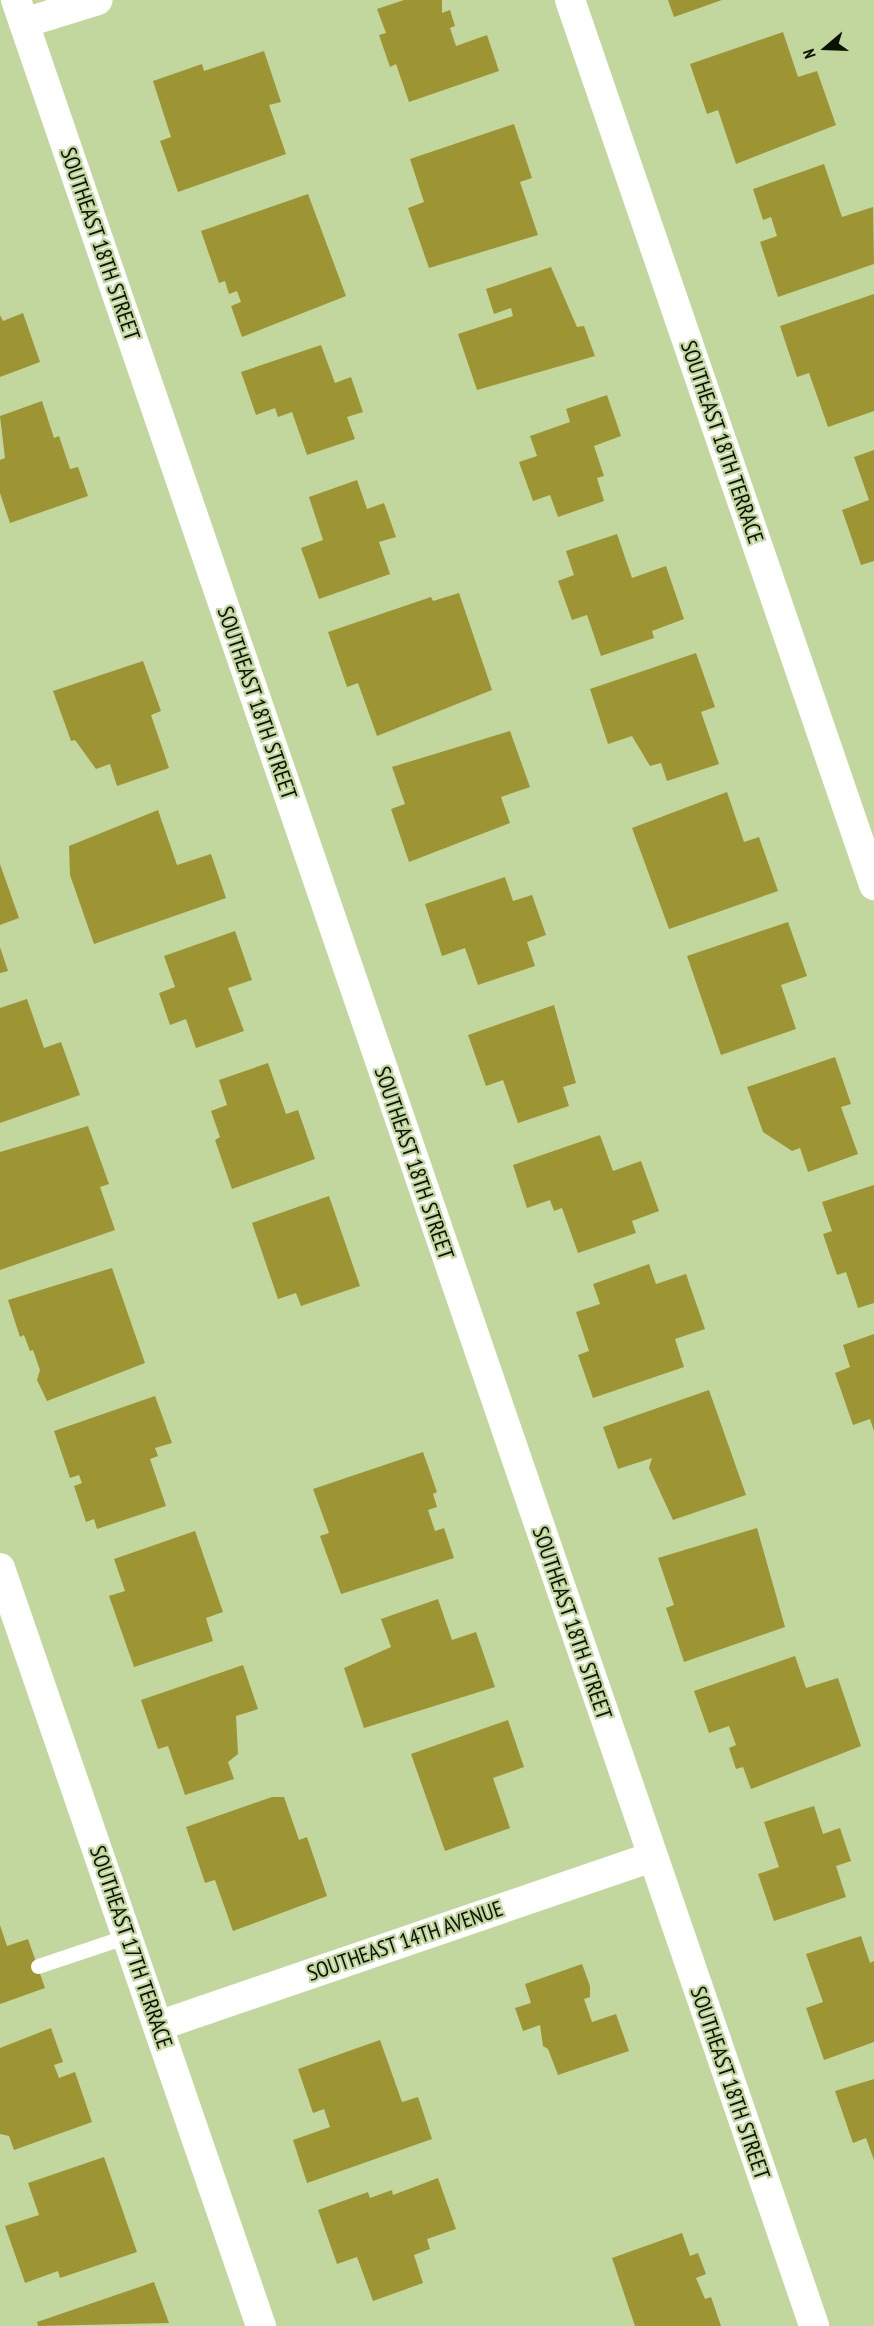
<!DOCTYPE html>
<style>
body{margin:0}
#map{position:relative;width:874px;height:2326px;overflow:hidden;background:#c2d79e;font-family:"PT Sans Narrow",sans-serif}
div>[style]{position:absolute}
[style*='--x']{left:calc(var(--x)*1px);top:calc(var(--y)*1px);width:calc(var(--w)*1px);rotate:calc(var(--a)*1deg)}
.building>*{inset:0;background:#9d9434}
.service>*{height:15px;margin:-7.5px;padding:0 7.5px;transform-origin:7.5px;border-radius:7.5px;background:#fff}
.minor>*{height:30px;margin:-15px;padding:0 15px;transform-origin:15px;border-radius:15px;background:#fff}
span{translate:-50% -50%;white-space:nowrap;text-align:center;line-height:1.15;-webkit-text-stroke:4.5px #c2d79e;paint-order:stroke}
.street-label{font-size:22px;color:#0c1201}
.north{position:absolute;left:796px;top:18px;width:60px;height:60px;-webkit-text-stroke:4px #c2d79e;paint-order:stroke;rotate:251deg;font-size:16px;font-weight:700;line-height:24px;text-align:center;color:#0c1201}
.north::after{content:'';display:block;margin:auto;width:21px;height:27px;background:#0c1201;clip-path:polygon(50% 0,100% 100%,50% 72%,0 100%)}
</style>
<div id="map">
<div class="building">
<div style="clip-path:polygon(404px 0,442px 0,442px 13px,450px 10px,455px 26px,450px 28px,456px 46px,487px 35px,499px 71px,409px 102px,396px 64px,390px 67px,379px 35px,386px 33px,377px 9px)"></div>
<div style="clip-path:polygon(668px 0,722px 0,674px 17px)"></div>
<div style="clip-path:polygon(783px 32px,798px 77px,817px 71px,836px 125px,736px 164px,718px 110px,707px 114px,690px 64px)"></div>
<div style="clip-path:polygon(264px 51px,281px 102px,269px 105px,286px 154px,178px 192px,160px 141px,171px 137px,153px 81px,202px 64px,204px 71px)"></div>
<div style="clip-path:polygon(514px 124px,532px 178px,520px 182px,538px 235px,429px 268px,408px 208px,424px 202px,410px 159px)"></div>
<div style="clip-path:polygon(824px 164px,842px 217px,873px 207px,874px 264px,778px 297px,760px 242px,777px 236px,771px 217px,763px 220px,753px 189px)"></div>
<div style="clip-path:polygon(308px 194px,346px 296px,242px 337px,231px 306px,241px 302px,237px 291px,229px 294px,225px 281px,219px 283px,201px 231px)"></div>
<div style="clip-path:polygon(551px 267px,577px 327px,584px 326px,595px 356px,477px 390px,458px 334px,513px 316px,511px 308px,494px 314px,486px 289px)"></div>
<div style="clip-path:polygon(874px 294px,874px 411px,828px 427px,809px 373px,797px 377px,780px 326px)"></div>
<div style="clip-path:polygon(23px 313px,40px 362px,0 377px,0 315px,3px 321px)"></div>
<div style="clip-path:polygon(321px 345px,335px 383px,351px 377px,363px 412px,347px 417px,355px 439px,307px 455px,292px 412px,278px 417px,275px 408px,256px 415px,241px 372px)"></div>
<div style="clip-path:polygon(607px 395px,621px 436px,594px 446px,604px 476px,597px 478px,604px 501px,558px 517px,550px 495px,533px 501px,519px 462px,537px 456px,530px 436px,570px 422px,566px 409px)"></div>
<div style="clip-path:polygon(42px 401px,54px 438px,59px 436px,70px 469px,78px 467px,88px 496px,10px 523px,0 493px,0 460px,5px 458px,0 416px)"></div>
<div style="clip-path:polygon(874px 450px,874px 561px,861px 565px,842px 510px,869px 500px,854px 457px)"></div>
<div style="clip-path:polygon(357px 480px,367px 509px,384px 503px,396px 537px,379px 542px,390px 574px,319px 599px,301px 548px,323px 540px,309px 497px)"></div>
<div style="clip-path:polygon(617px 534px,632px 578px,666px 566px,684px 619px,652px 631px,654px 638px,601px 656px,587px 615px,572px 620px,558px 581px,574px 575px,566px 551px)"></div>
<div style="clip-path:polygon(459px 593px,492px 690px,377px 736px,358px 683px,347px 687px,328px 632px,431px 597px,433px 601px)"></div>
<div style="clip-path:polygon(696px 653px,715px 707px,701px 712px,719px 764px,667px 781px,661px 763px,650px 766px,632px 736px,608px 744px,590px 689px)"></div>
<div style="clip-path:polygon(143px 661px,161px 711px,151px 715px,169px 768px,117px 786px,110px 764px,96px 769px,75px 740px,71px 741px,53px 691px)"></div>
<div style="clip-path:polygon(510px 731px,530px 787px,501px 797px,510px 823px,409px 862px,391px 809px,405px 804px,392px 767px)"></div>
<div style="clip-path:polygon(727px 792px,744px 842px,759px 837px,778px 891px,669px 929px,632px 828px)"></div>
<div style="clip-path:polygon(158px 810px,177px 865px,211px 854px,226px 898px,94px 944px,70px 875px,69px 846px)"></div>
<div style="clip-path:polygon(0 864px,19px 918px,0 925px)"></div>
<div style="clip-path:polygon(505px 877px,513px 901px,532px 895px,546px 935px,527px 942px,535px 966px,478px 985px,465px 948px,442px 956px,425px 904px)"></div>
<div style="clip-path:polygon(788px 922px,807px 976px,781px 985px,796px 1029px,721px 1055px,687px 956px)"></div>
<div style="clip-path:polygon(235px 931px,252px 980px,228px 988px,244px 1031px,196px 1048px,186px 1019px,170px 1025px,159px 993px,175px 987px,164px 956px)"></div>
<div style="clip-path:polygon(0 947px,8px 971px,0 973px)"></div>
<div style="clip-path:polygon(27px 999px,44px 1048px,61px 1042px,80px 1095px,0 1123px,0 1008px)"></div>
<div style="clip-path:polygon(554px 1005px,576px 1083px,563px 1087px,569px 1106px,518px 1123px,503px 1080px,486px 1086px,468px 1035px)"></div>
<div style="clip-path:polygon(835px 1057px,851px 1104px,841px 1107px,858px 1154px,808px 1172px,800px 1148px,792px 1151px,763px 1132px,747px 1087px)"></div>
<div style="clip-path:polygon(268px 1063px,286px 1114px,298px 1110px,315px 1159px,232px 1189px,215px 1140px,220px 1137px,211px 1111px,227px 1105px,219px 1080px)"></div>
<div style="clip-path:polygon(88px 1126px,109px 1184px,100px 1187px,115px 1230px,0 1270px,0 1152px)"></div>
<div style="clip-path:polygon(600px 1135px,613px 1171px,641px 1161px,659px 1211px,632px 1221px,636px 1233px,578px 1253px,562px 1208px,554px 1211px,550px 1200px,527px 1208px,513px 1165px)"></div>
<div style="clip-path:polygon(874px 1185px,874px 1303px,858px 1308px,846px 1272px,837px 1275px,823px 1234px,832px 1231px,822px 1202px)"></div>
<div style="clip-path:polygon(329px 1196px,360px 1286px,301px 1306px,296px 1293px,278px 1299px,252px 1223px)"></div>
<div style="clip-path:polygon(649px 1264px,656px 1284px,686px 1274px,705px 1329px,675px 1339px,684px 1367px,593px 1398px,578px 1355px,589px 1351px,576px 1312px,600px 1304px,593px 1284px)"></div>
<div style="clip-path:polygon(112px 1268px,145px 1363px,47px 1401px,37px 1380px,40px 1370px,33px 1350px,30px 1351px,24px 1335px,20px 1337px,8px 1300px)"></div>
<div style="clip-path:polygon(874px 1334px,874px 1431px,870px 1419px,853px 1425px,835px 1373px,850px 1367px,843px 1345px)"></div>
<div style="clip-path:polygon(709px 1390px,746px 1495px,673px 1520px,649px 1468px,652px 1458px,618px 1469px,603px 1427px)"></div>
<div style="clip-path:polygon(155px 1396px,172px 1443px,155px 1448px,158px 1456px,150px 1459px,166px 1506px,97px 1529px,94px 1519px,86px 1522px,74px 1486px,82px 1483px,79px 1475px,70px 1478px,54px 1431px)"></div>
<div style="clip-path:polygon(423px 1452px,437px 1492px,433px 1494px,437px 1507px,428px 1510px,435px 1531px,444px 1528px,454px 1558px,341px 1594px,320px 1536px,329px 1533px,313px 1489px)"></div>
<div style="clip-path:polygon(757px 1528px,785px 1627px,684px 1662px,666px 1608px,674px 1605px,658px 1558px)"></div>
<div style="clip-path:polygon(195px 1531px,223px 1612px,206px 1618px,213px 1641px,134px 1667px,109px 1596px,125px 1591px,114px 1559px)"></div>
<div style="clip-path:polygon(438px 1599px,452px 1640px,476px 1632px,495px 1687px,364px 1728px,344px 1668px,391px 1647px,381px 1619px)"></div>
<div style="clip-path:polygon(795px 1656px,806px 1688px,838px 1678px,861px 1746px,751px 1789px,743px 1767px,736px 1769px,729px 1748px,736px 1745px,729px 1726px,709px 1733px,694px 1691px)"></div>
<div style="clip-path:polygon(243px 1665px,258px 1709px,236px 1716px,238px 1754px,228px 1762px,234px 1779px,185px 1795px,168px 1746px,158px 1749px,141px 1700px)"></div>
<div style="clip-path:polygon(508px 1720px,524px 1767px,493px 1778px,510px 1828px,445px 1851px,411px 1754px)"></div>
<div style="clip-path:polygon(272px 1797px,284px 1797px,299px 1840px,307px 1837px,327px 1896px,233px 1931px,215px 1880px,205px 1883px,186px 1827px)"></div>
<div style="clip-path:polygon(814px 1806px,823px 1834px,840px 1828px,851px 1861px,836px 1866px,846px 1897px,774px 1921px,758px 1874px,779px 1867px,764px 1822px)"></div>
<div style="clip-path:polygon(0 1925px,7px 1946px,28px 1939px,45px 1988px,0 2004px)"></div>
<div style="clip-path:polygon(861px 1936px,870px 1963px,874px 1961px,874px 2042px,824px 2060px,806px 2008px,823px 2002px,806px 1954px)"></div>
<div style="clip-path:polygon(582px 1964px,590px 1986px,590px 1997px,584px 1999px,592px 2022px,616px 2014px,629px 2051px,558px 2075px,548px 2049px,543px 2046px,540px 2025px,523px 2031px,515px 2008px,531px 2003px,525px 1984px)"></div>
<div style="clip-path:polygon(51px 2028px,63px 2062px,54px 2065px,59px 2078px,75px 2072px,92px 2122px,14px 2150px,9px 2136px,0 2134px,0 2048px)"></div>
<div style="clip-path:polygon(380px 2040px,402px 2102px,418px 2097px,432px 2139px,307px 2183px,293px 2140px,330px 2127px,324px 2109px,313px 2113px,298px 2069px)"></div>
<div style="clip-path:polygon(874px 2079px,874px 2160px,866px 2138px,853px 2143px,835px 2091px)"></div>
<div style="clip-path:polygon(104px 2157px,137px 2252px,60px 2278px,58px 2271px,25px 2283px,5px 2226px,39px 2215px,28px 2183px)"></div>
<div style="clip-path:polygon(438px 2178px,456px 2229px,427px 2239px,430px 2249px,414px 2255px,423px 2283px,373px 2301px,357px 2257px,337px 2264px,318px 2210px,368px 2192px,370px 2198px,392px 2190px,393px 2195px)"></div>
<div style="clip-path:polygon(682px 2233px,690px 2256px,698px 2253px,706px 2274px,696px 2278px,705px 2299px,711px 2297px,721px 2326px,635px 2326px,612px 2258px)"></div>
<div style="clip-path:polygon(154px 2282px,169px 2323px,38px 2326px,37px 2322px)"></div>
</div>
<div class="service">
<div style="--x:38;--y:1966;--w:94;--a:-18.6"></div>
</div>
<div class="minor">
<div style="--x:16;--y:0;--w:2459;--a:71.06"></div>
<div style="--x:570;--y:0;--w:936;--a:71.04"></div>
<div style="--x:24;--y:23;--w:77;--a:-17.3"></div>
<div style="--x:0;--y:1568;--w:802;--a:71"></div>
<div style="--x:158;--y:2026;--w:522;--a:-18.89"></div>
</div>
<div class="street-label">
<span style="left:100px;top:244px;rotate:71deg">SOUTHEAST 18TH STREET</span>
<span style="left:722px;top:442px;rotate:71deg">SOUTHEAST 18TH TERRACE</span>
<span style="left:257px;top:703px;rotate:71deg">SOUTHEAST 18TH STREET</span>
<span style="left:414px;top:1163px;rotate:71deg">SOUTHEAST 18TH STREET</span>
<span style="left:572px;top:1623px;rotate:71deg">SOUTHEAST 18TH STREET</span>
<span style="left:405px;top:1941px;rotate:-19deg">SOUTHEAST 14TH AVENUE</span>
<span style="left:131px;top:1947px;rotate:71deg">SOUTHEAST 17TH TERRACE</span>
<span style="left:730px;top:2083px;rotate:71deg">SOUTHEAST 18TH STREET</span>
</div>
<div class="north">N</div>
</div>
